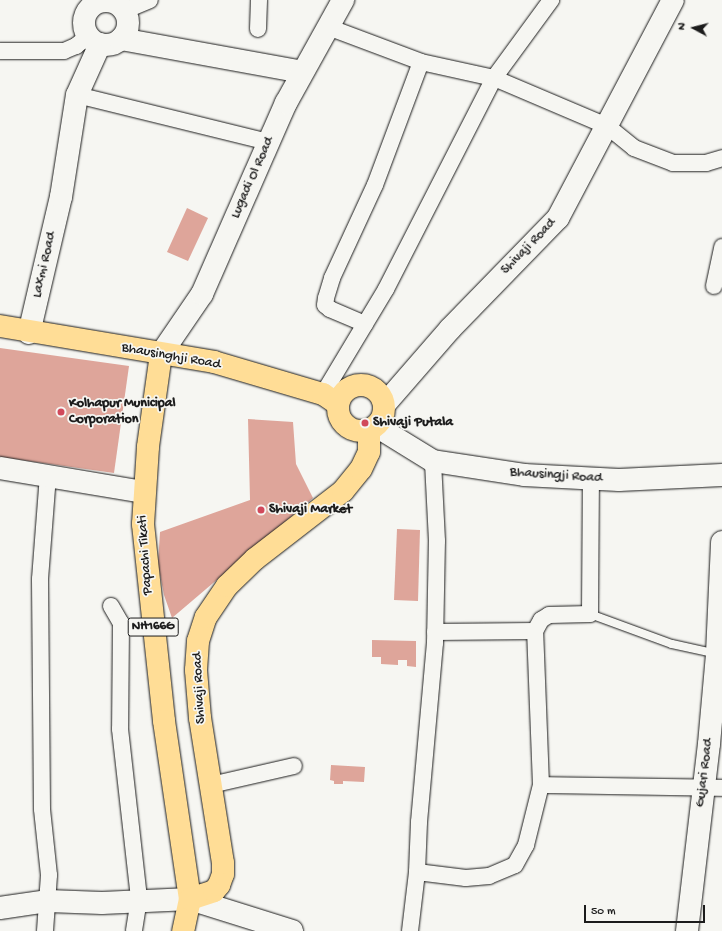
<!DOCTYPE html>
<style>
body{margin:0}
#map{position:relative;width:722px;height:931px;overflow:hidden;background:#f6f6f2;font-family:"Gochi Hand",sans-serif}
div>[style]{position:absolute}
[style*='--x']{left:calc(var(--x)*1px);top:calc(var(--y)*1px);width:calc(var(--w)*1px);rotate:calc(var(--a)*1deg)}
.building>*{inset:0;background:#dea59a}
.roads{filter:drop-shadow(0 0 1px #1c1c1c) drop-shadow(0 0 1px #1c1c1c)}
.lane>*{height:8px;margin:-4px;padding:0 4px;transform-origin:4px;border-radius:4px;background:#f6f6f2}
.street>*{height:16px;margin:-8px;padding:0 8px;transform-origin:8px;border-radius:8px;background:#f6f6f2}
.secondary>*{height:22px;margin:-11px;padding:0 11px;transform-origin:11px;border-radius:11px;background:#f6f6f2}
.secondary>.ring{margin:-11px;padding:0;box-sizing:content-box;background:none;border:22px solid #f6f6f2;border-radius:50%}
.highway>*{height:22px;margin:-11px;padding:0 11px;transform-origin:11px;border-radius:11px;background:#ffdd96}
.highway>.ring{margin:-11px;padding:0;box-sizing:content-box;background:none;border:22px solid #ffdd96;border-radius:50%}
.dots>*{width:11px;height:11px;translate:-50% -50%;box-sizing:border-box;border:2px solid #f6f6f2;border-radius:50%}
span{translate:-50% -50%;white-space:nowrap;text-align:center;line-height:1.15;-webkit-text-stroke:3.5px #f6f6f2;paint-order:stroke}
.shield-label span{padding:1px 3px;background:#f6f6f2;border:1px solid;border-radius:3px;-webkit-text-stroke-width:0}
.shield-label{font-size:13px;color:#1c1c1c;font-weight:700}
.street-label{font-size:14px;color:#1c1c1c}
.poi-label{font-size:14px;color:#1c1c1c;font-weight:700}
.left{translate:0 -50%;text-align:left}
.north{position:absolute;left:674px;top:8px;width:40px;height:40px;-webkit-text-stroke:3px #f6f6f2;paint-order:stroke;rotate:277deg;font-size:11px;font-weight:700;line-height:16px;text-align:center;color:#1c1c1c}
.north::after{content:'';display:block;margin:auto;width:14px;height:18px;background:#1c1c1c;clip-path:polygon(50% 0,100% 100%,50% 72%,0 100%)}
.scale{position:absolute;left:584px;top:905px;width:121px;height:18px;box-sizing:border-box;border:2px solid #1c1c1c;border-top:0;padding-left:5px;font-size:12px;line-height:14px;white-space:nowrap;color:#1c1c1c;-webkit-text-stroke:3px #f6f6f2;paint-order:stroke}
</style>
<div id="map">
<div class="building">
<div style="clip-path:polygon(187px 208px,208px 218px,188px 261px,167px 252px)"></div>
<div style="clip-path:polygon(0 348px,129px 366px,114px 473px,0 457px)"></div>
<div style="clip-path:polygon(248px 419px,293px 422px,296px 464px,313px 498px,172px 618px,164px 595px,158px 564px,160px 532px,250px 500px)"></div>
<div style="clip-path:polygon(397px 529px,420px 530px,418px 601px,394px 600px)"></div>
<div style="clip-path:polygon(372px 640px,416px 641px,416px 667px,407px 666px,407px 660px,398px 660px,398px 665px,381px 664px,381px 657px,372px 657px)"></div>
<div style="clip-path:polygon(331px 765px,365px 767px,364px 782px,343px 781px,343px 784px,334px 784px,334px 781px,330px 780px)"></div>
</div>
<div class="roads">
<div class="lane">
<div style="--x:590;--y:614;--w:87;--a:20.1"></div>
<div style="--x:672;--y:644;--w:46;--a:12.5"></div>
</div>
<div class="street">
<div style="--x:124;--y:11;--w:28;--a:-23"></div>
<div style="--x:328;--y:27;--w:99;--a:20.6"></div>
<div style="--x:421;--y:62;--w:75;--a:12.4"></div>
<div style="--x:494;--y:78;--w:123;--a:23"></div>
<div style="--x:607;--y:126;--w:35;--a:39"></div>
<div style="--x:634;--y:148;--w:42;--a:21"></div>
<div style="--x:673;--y:163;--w:33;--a:0"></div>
<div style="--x:706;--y:163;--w:17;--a:-17"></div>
<div style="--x:258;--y:29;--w:29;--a:-88"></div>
<div style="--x:0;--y:51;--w:64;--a:0"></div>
<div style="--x:64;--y:51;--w:13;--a:-23"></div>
<div style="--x:76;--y:46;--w:16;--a:-40"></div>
<div style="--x:77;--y:95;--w:198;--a:13.8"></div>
<div style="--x:714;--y:286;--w:40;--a:-78"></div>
<div style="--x:365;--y:324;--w:38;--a:-157"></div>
<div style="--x:330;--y:309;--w:6;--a:-141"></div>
<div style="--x:325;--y:305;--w:7;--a:-82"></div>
<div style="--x:326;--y:298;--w:21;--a:-73"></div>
<div style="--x:332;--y:278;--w:102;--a:-65.2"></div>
<div style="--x:375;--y:185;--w:131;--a:-69.5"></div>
<div style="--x:323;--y:394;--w:122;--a:-59"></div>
<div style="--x:386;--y:289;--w:237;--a:-62.9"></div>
<div style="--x:494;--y:78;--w:97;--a:-53.8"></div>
<div style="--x:111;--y:606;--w:20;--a:60"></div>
<div style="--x:121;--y:623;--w:106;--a:90.5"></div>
<div style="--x:120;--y:729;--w:171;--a:83.6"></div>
<div style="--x:139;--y:899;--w:32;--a:99"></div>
<div style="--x:435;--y:632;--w:100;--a:-0.6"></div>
<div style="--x:211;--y:785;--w:85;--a:-12.9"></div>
<div style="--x:541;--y:785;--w:181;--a:0.9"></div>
<div style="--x:417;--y:872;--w:49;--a:7"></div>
<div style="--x:466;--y:878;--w:23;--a:-5"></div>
<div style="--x:489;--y:876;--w:28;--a:-23"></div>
<div style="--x:515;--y:865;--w:23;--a:-61"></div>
<div style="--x:526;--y:845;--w:62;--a:-76"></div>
<div style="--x:541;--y:785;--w:154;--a:-92.2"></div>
<div style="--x:535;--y:631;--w:13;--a:-61"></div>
<div style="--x:541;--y:620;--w:9;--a:-32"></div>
<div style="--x:549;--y:615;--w:41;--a:-1.4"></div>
<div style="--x:590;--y:614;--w:135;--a:-89.6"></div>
<div style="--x:45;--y:931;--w:56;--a:-85.9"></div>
<div style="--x:49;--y:875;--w:66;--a:-96.1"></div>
<div style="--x:42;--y:809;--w:230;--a:-90.5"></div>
<div style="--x:40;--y:579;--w:104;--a:-85.6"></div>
<div style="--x:410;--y:931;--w:59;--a:-83.2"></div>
<div style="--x:417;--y:872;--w:50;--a:-87.7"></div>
<div style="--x:419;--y:822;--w:180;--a:-84.9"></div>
<div style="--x:435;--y:643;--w:102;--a:-88.9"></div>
<div style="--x:437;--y:541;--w:80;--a:-92.9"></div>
</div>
<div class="secondary">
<div class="ring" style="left:84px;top:1px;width:22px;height:22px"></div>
<div style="--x:121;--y:39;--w:184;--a:10.3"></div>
<div style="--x:29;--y:333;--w:140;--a:-76.8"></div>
<div style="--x:61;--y:197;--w:103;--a:-81.1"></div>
<div style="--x:77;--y:95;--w:56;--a:-65.7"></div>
<div style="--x:161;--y:354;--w:73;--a:-55.7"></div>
<div style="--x:202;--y:294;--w:209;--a:-66.3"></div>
<div style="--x:286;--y:103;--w:118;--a:-61"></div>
<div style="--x:384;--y:405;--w:101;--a:-49"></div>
<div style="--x:450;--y:329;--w:155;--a:-45.8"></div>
<div style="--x:558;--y:218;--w:246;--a:-62.2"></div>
<div style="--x:376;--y:426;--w:67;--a:31.6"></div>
<div style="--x:433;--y:461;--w:92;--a:8.7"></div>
<div style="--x:524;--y:475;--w:95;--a:3"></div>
<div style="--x:619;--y:480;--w:103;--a:-2.8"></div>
<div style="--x:0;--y:468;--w:145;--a:9.5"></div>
<div style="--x:0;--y:908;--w:49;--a:-8.3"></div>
<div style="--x:48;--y:901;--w:54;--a:2.1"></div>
<div style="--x:102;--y:903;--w:88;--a:-2.6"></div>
<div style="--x:190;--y:899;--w:107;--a:17.4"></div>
<div style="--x:687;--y:931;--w:188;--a:-83.3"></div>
<div style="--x:709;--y:744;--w:90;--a:-84.9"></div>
<div style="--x:717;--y:654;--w:112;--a:-87.4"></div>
</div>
<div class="highway">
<div style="--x:0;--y:326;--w:217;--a:9.5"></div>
<div style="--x:214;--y:362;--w:114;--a:16.4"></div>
<div style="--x:323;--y:394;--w:18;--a:34"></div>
<div style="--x:161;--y:354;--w:94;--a:98"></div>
<div style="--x:148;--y:447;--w:77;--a:93.7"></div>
<div style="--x:143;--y:524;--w:198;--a:83.9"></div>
<div style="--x:164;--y:721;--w:180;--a:81.7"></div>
<div style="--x:190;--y:899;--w:33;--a:102"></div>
<div class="ring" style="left:338px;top:385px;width:24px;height:24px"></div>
<div style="--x:190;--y:899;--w:25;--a:-18"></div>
<div style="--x:214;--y:891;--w:8;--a:-50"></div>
<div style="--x:219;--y:885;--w:12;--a:-70"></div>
<div style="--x:223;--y:874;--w:11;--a:-90"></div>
<div style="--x:223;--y:863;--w:147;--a:-99"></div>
<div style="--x:200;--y:718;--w:48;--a:-94.8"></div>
<div style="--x:196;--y:670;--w:29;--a:-86"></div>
<div style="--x:198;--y:641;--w:25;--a:-72"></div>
<div style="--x:206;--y:617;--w:37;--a:-56"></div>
<div style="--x:227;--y:586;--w:39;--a:-44"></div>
<div style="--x:255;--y:559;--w:111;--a:-37.7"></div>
<div style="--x:343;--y:491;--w:28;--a:-51"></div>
<div style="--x:361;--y:469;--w:19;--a:-65"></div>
<div style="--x:369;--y:452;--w:21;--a:-90"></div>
</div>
</div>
<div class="dots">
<div style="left:61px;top:412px;background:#d1495b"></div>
<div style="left:365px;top:423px;background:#d1495b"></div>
<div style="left:261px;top:510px;background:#d1495b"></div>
</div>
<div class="shield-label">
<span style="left:153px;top:627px">NH166G</span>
</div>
<div class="street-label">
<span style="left:253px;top:178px;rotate:-66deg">Lugadi Ol Road</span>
<span style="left:529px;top:247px;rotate:-46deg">Shivaji Road</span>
<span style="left:45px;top:265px;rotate:-77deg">Laxmi Road</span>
<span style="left:171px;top:357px;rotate:10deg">Bhausinghji Road</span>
<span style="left:556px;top:476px;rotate:4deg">Bhausingji Road</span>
<span style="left:146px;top:555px;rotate:-94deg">Papachi Tikati</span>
<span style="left:200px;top:688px;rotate:-93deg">Shivaji Road</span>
<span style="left:705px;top:773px;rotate:-83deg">Gujari Road</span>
</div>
<div class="poi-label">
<span class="left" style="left:69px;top:412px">Kolhapur Municipal<br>Corporation</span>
<span class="left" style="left:373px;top:423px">Shivaji Putala</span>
<span class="left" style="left:269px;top:510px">Shivaji Market</span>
</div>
<div class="north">N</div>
<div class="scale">50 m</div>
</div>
